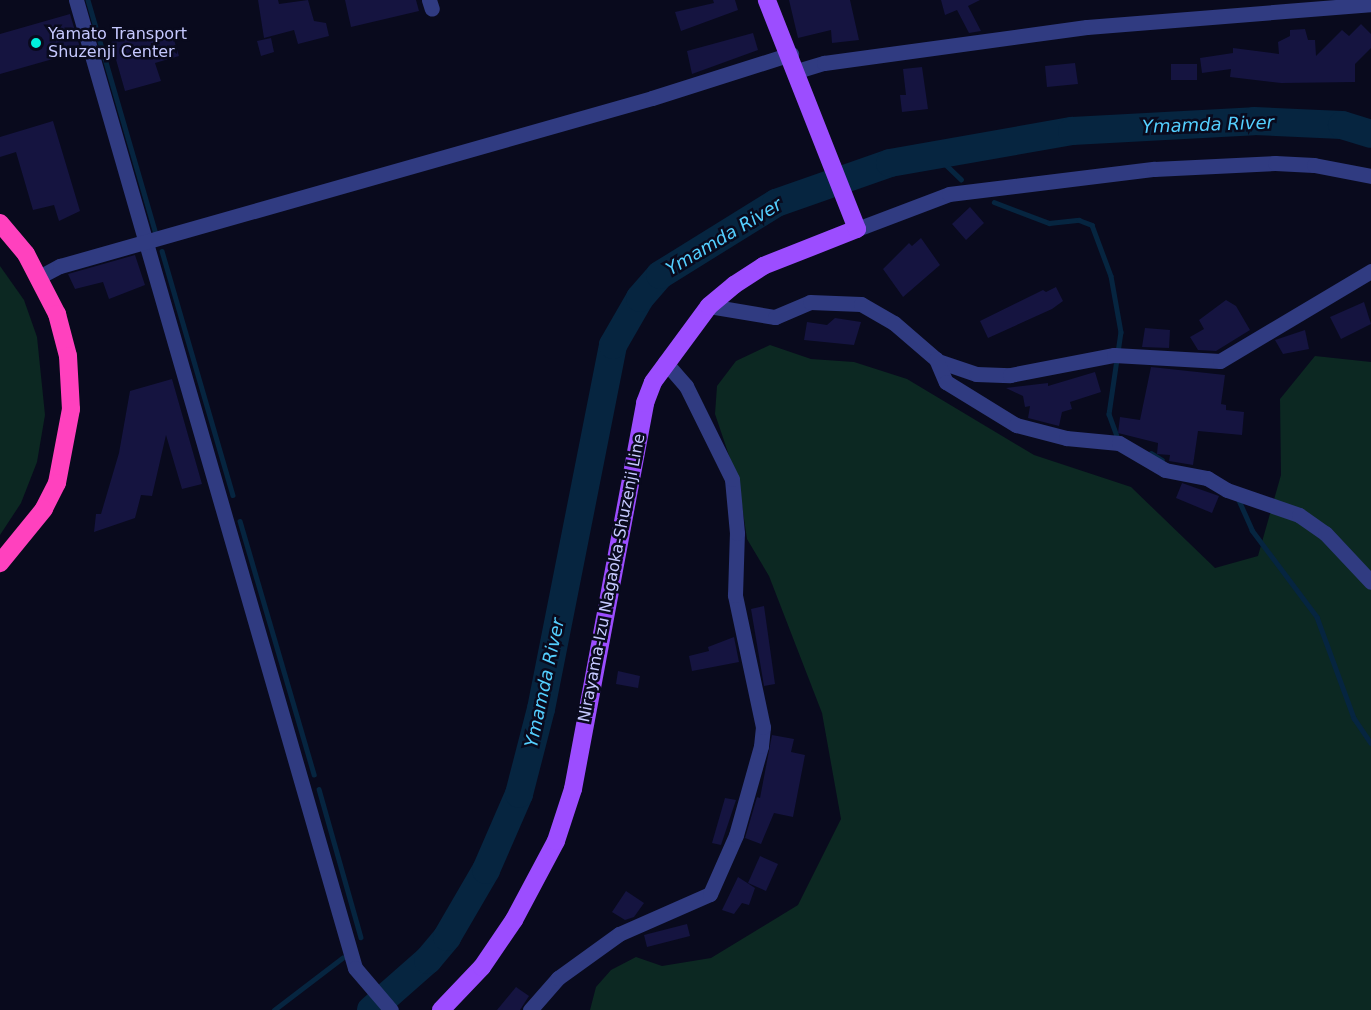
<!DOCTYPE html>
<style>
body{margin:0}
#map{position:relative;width:1371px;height:1010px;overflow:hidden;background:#090a1d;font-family:"DejaVu Sans",sans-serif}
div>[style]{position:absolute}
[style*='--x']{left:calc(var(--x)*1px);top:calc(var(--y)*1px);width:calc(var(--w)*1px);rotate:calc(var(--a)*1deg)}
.green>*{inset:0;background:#0c2822}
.stream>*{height:4.5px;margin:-2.25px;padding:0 2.25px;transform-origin:2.25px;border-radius:2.25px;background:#062540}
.river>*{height:28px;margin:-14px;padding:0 14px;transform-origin:14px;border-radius:14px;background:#062540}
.building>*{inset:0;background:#151440}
.minor>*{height:15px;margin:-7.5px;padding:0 7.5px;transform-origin:7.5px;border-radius:7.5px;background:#303b81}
.major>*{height:18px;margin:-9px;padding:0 9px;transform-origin:9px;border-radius:9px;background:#9c4dff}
.highway>*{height:18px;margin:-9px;padding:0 9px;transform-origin:9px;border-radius:9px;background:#ff41be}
.dots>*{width:16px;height:16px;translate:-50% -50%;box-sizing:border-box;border:3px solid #090a1d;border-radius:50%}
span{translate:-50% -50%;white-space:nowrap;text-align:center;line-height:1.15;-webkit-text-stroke:5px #090a1d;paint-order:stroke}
.poi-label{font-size:16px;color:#c6c9ff}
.left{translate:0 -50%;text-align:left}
.street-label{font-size:16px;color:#c6c9ff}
.water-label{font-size:18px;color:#54cfff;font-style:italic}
</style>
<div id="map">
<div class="green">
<div style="clip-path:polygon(0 266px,24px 300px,37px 337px,45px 415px,37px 462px,21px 503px,0 535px)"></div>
<div style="clip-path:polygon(770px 345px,811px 359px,854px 362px,907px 379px,1034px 455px,1131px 487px,1215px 568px,1258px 556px,1281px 475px,1280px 399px,1315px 356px,1371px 362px,1371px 1010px,590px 1010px,596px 987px,611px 970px,636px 957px,662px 966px,711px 958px,798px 905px,841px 819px,822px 713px,769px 576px,747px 539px,739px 485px,715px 414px,717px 386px,736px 361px)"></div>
</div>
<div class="stream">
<div style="--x:88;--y:0;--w:240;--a:73.8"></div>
<div style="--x:936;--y:155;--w:35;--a:44"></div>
<div style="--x:994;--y:202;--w:59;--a:20.9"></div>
<div style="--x:1049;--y:223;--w:30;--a:-6"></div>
<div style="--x:1079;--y:220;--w:14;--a:21"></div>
<div style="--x:1092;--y:225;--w:54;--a:69.6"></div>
<div style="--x:1111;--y:276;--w:57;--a:79.9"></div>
<div style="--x:1121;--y:332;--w:83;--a:98.3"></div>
<div style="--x:1109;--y:414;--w:23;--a:70"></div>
<div style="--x:162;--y:251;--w:254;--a:73.8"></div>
<div style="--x:1151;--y:453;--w:13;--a:32"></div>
<div style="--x:1238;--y:498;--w:35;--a:66"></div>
<div style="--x:1252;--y:530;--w:109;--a:53.2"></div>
<div style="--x:1317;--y:617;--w:108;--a:69.9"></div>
<div style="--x:1354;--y:718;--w:30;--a:56"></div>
<div style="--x:240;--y:521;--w:264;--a:73.7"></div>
<div style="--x:319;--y:789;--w:154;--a:74.2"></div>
<div style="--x:274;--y:1010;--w:86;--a:-37.4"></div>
</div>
<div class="river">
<div style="--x:371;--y:1010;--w:76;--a:-41.3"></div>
<div style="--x:428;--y:960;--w:30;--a:-50"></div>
<div style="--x:447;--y:937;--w:78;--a:-59.8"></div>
<div style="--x:486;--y:870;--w:83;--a:-66.5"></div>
<div style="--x:519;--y:794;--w:88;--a:-75.5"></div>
<div style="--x:541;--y:709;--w:371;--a:-78.8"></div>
<div style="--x:613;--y:345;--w:54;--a:-60.1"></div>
<div style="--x:640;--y:298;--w:30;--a:-49"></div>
<div style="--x:660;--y:275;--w:137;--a:-31.8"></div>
<div style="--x:776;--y:203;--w:121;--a:-19.3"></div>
<div style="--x:890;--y:163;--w:185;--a:-10"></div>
<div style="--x:1072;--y:131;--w:182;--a:-3.1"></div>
<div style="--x:1254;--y:121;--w:88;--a:2.6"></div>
<div style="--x:1342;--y:125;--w:30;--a:17"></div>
</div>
<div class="building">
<div style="clip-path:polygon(258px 0,278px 0,279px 4px,308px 0,314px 21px,326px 23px,329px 36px,298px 44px,294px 30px,264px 38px)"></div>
<div style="clip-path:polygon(345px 0,416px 0,419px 11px,351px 27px)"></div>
<div style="clip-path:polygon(713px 0,735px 0,738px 10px,681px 31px,675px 12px,714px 3px)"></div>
<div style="clip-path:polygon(789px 0,850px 0,859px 40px,832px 43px,831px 30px,798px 38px)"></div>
<div style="clip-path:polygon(941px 0,980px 0,968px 6px,981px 31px,969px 33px,957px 10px,945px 15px)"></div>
<div style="clip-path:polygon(70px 14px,81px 51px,0 74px,0 34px)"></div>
<div style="clip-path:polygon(1361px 24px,1371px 34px,1371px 48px,1355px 64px,1355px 82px,1281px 83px,1230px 77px,1231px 69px,1202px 73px,1200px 58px,1233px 53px,1233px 48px,1279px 54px,1278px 42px,1290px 36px,1290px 30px,1305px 29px,1308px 40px,1315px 40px,1316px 56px,1342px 30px,1349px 36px)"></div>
<div style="clip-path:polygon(171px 30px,179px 56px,155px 63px,161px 81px,125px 91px,111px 42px)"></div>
<div style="clip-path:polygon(753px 33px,758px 50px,692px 74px,687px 51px)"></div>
<div style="clip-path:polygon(271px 38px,274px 52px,261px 56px,257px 41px)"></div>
<div style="clip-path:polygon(1075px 63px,1078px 84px,1047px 87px,1045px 66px)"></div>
<div style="clip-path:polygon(1171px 64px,1197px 64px,1197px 80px,1171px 80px)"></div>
<div style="clip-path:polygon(922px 67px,928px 109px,902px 112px,900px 95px,906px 95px,903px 69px)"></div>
<div style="clip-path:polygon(53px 121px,80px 211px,59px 221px,54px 205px,33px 210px,16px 152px,0 157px,0 137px)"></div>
<div style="clip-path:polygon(970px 207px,984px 223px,966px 240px,952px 224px)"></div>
<div style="clip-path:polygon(921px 238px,940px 265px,903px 297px,883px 269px,909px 243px,912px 246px)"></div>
<div style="clip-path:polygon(135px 255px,145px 285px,109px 299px,103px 282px,75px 289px,68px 274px)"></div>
<div style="clip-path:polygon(1056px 287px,1063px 301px,1052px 309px,988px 338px,980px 321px,1043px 290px,1046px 292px)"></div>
<div style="clip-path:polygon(1226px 300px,1236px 306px,1250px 330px,1216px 351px,1198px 350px,1190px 337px,1204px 329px,1199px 320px)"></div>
<div style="clip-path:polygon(1364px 302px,1371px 324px,1341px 339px,1330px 317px)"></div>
<div style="clip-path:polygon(835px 318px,861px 322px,854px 345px,804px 340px,807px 322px,827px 325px)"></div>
<div style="clip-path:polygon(1145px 328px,1170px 330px,1169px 348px,1142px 347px)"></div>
<div style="clip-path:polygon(1305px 330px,1309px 349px,1283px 354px,1275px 340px)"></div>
<div style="clip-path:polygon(1151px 367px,1225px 375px,1221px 404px,1226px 405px,1226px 410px,1244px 412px,1242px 435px,1198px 431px,1193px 465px,1169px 461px,1170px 455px,1157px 454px,1158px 443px,1118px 433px,1120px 417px,1140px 420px)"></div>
<div style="clip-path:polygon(1095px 372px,1101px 392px,1070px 402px,1072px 409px,1062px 412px,1059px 426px,1028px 418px,1030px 406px,1025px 407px,1023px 396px,1006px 388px,1048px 383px,1048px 386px)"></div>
<div style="clip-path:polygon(172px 379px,202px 484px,182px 489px,166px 435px,152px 496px,141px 495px,135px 518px,94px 532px,96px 514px,101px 514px,119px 453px,130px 391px)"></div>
<div style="clip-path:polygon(1182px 483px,1219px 496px,1212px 513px,1176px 498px)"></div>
<div style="clip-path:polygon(764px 606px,775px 684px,764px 686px,751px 609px)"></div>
<div style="clip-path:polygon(734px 637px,739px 662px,692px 671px,689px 656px,709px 651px,708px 647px)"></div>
<div style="clip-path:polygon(618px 671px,640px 676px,638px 688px,616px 684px)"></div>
<div style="clip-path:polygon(772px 735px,794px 739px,791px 752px,805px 755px,793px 817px,774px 813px,761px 844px,745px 838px,757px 797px,760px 798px)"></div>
<div style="clip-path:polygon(725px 798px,736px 800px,721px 845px,712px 843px)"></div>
<div style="clip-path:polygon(760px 856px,778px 864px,766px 891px,748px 883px)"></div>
<div style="clip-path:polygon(738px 877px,755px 888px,749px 905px,742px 903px,734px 914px,722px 910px)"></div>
<div style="clip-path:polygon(626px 891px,644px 903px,634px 917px,625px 920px,612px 912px)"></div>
<div style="clip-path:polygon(687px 924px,690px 936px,647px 947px,644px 935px)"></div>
<div style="clip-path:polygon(516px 987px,529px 996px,520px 1010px,497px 1010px)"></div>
</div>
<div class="minor">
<div style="--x:76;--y:0;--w:1007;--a:73.92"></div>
<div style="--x:355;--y:968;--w:55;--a:49.4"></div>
<div style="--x:429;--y:0;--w:9;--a:72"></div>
<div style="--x:797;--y:71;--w:28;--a:-17"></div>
<div style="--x:824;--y:63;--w:265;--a:-7.8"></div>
<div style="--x:1087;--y:27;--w:285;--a:-4.6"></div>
<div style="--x:857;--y:229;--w:98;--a:-20.8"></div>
<div style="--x:949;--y:194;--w:207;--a:-7"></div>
<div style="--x:1154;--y:169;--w:121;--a:-2.8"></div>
<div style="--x:1275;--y:163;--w:39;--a:3"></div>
<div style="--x:1314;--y:165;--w:58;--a:10.9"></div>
<div style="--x:39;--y:277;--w:24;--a:-28"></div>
<div style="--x:60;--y:266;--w:615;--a:-15.84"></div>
<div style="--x:652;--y:98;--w:146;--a:-17.6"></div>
<div style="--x:709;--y:306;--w:67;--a:9.5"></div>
<div style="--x:775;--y:317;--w:38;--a:-23"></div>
<div style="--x:810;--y:302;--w:51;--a:2.2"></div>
<div style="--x:861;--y:304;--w:38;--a:30"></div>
<div style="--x:894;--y:323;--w:58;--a:40.8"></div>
<div style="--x:938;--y:361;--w:40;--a:18.9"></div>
<div style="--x:976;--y:374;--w:34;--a:2"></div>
<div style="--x:1010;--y:375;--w:106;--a:-10.9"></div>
<div style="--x:1114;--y:355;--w:106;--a:3.2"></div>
<div style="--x:1220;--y:361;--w:176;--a:-30.8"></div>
<div style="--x:936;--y:359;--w:25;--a:67"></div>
<div style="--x:946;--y:382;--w:82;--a:31.6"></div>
<div style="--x:1016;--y:425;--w:52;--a:14.6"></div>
<div style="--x:1066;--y:438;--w:53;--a:5.4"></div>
<div style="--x:1119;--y:443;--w:53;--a:30.4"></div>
<div style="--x:1165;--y:470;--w:43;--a:10.8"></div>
<div style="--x:1207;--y:478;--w:23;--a:31"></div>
<div style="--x:1227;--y:490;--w:76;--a:19.1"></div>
<div style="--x:1299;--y:515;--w:32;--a:35"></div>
<div style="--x:1325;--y:533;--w:67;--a:46.8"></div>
<div style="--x:530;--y:1010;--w:43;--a:-48.8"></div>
<div style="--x:558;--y:978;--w:75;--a:-35.8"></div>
<div style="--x:619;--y:934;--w:99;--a:-23.7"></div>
<div style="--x:710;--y:894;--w:64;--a:-66.2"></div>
<div style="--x:736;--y:835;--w:92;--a:-74.3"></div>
<div style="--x:761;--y:746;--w:19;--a:-84"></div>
<div style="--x:763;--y:727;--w:135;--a:-102"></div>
<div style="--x:735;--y:595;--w:62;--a:-88.2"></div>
<div style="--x:737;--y:533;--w:54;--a:-95.3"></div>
<div style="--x:732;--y:479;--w:104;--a:-116.3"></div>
<div style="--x:686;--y:386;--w:32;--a:-131"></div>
</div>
<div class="major">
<div style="--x:441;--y:1010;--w:59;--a:-46.4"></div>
<div style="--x:482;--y:967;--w:57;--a:-55.8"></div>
<div style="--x:514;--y:920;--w:89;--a:-62"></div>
<div style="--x:556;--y:841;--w:55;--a:-71.9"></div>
<div style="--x:573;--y:789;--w:393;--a:-79.4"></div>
<div style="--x:645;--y:403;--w:22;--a:-69"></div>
<div style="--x:653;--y:382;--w:94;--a:-53.6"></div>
<div style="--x:709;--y:306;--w:33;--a:-40"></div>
<div style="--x:734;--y:285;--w:35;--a:-33"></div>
<div style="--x:763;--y:266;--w:101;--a:-21.5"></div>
<div style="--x:857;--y:229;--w:246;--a:-111.5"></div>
</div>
<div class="highway">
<div style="--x:0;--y:223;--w:40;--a:50"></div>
<div style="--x:26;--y:254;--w:68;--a:62.7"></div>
<div style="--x:57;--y:314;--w:43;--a:75.3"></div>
<div style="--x:68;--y:356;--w:53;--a:86.8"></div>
<div style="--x:71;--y:409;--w:75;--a:100.7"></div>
<div style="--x:57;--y:483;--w:29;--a:117"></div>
<div style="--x:44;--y:509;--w:70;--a:129.2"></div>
</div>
<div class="dots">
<div style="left:36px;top:43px;background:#00f1dd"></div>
</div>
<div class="poi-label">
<span class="left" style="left:48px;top:43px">Yamato Transport<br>Shuzenji Center</span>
</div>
<div class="street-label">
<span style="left:612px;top:578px;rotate:-79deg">Nirayama-Izu Nagaoka-Shuzenji Line</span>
</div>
<div class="water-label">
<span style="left:1208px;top:125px;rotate:-2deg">Ymamda River</span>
<span style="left:724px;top:237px;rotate:-31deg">Ymamda River</span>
<span style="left:545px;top:683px;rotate:-78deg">Ymamda River</span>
</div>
</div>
